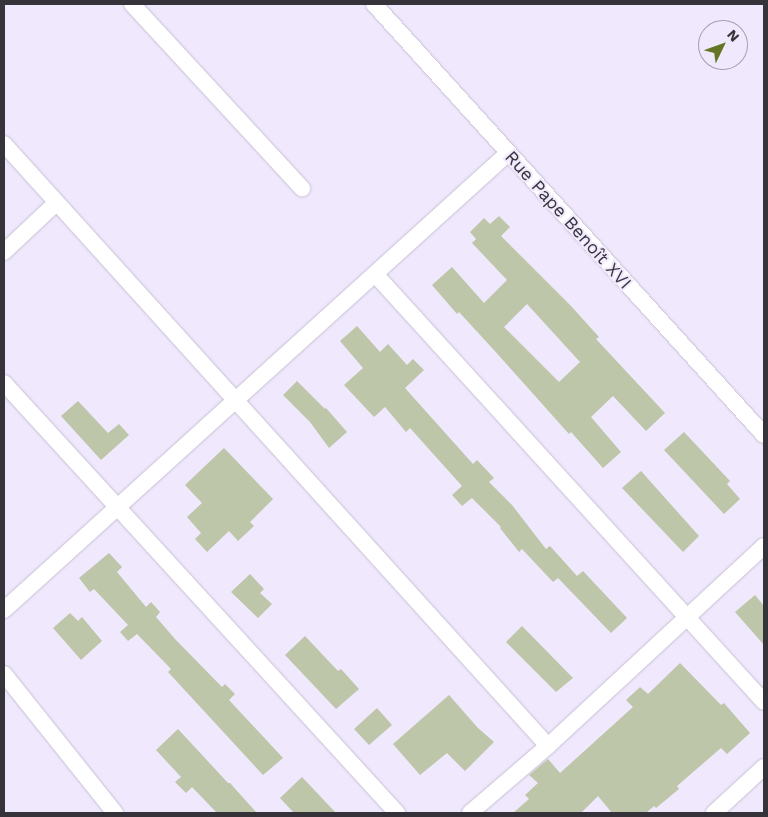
<!DOCTYPE html>
<meta charset="utf-8">
<style>
body{margin:0}
#map{position:relative;width:768px;height:817px;overflow:hidden;background:#f0e8fd;font-family:"Work Sans",sans-serif}
div>[style]{position:absolute}
[style*='--x']{left:calc(var(--x)*1px);top:calc(var(--y)*1px);width:calc(var(--w)*1px);rotate:calc(var(--a)*1deg)}
.building>*{inset:0;background:#bdc6a8}
.roads{filter:drop-shadow(0 0 1px #c7c0d3) drop-shadow(0 0 1px #c7c0d3)}
.street>*{height:16px;margin:-8px;padding:0 8px;transform-origin:8px;border-radius:8px;background:#fff}
span{translate:-50% -50%;white-space:nowrap;text-align:center;line-height:1.15;-webkit-text-stroke:4px #f0e8fd;paint-order:stroke}
.street-label{font-size:18px;color:#36333a}
.frame{position:absolute;inset:0;border:5px solid #36333a;pointer-events:none}
.north{position:absolute;left:698px;top:20px;width:50px;height:50px;box-sizing:border-box;background:#f0e8fd;border:1px solid #a6a0af;border-radius:50%;rotate:48deg;font-size:14px;font-weight:700;line-height:20px;text-align:center;color:#36333a}
.north::after{content:'';display:block;margin:auto;width:18px;height:22px;background:#647624;clip-path:polygon(50% 0,100% 100%,50% 72%,0 100%)}
</style>
<div id="map">
<div class="building">
<div style="clip-path:polygon(evenodd,499px 216px,510px 227px,501px 236px,571px 306px,599px 337px,596px 339px,665px 413px,646px 431px,613px 396px,591px 417px,621px 452px,603px 468px,571px 432px,569px 434px,493px 349px,459px 312px,457px 314px,432px 285px,452px 267px,484px 303px,507px 280px,472px 243px,476px 239px,470px 232px,484px 218px,490px 224px,499px 216px,527px 304px,580px 362px,559px 382px,504px 327px,527px 304px)"></div>
<div style="clip-path:polygon(357px 326px,380px 352px,388px 344px,407px 365px,413px 359px,424px 370px,405px 388px,473px 464px,477px 460px,494px 478px,489px 482px,512px 505px,546px 549px,550px 546px,577px 576px,583px 571px,627px 618px,611px 633px,558px 578px,553px 582px,522px 549px,519px 552px,500px 528px,501px 527px,472px 498px,462px 506px,452px 495px,462px 486px,410px 428px,406px 432px,385px 407px,374px 417px,344px 385px,363px 368px,340px 341px)"></div>
<div style="clip-path:polygon(297px 381px,325px 409px,326px 408px,347px 432px,329px 448px,310px 422px,283px 395px)"></div>
<div style="clip-path:polygon(78px 401px,108px 433px,119px 424px,129px 435px,101px 460px,61px 416px)"></div>
<div style="clip-path:polygon(684px 432px,730px 481px,727px 484px,740px 499px,724px 514px,664px 450px)"></div>
<div style="clip-path:polygon(224px 448px,273px 499px,250px 522px,254px 526px,238px 541px,229px 531px,207px 552px,195px 539px,201px 533px,187px 517px,202px 503px,185px 485px)"></div>
<div style="clip-path:polygon(641px 471px,699px 536px,683px 552px,622px 488px)"></div>
<div style="clip-path:polygon(109px 553px,122px 567px,117px 572px,146px 607px,151px 602px,160px 612px,156px 617px,175px 639px,222px 687px,225px 684px,235px 694px,229px 700px,283px 758px,263px 775px,168px 672px,171px 669px,137px 634px,128px 641px,120px 632px,128px 625px,94px 589px,90px 592px,79px 578px)"></div>
<div style="clip-path:polygon(250px 574px,264px 589px,260px 593px,272px 604px,258px 618px,231px 592px)"></div>
<div style="clip-path:polygon(755px 595px,764px 606px,764px 645px,735px 612px)"></div>
<div style="clip-path:polygon(70px 613px,78px 621px,82px 617px,102px 641px,81px 660px,53px 628px)"></div>
<div style="clip-path:polygon(522px 626px,573px 678px,556px 692px,506px 642px)"></div>
<div style="clip-path:polygon(305px 636px,338px 671px,341px 669px,359px 689px,336px 709px,285px 655px)"></div>
<div style="clip-path:polygon(680px 663px,721px 705px,724px 703px,750px 733px,727px 754px,721px 748px,677px 786px,679px 789px,656px 808px,654px 806px,646px 813px,612px 813px,598px 796px,581px 813px,513px 813px,529px 799px,525px 795px,538px 783px,529px 775px,548px 759px,560px 773px,633px 707px,626px 700px,640px 687px,648px 694px)"></div>
<div style="clip-path:polygon(449px 695px,478px 728px,494px 742px,465px 771px,447px 753px,420px 775px,393px 744px)"></div>
<div style="clip-path:polygon(377px 708px,392px 725px,369px 745px,354px 729px)"></div>
<div style="clip-path:polygon(178px 729px,228px 783px,230px 783px,257px 813px,217px 813px,192px 787px,186px 793px,175px 782px,181px 777px,156px 750px)"></div>
<div style="clip-path:polygon(302px 777px,336px 813px,294px 813px,280px 798px)"></div>
</div>
<div class="roads">
<div class="street">
<div style="--x:132;--y:4;--w:251;--a:47.3"></div>
<div style="--x:374;--y:4;--w:581;--a:47.86"></div>
<div style="--x:4;--y:144;--w:811;--a:47.9"></div>
<div style="--x:4;--y:252;--w:71;--a:-43.3"></div>
<div style="--x:375;--y:274;--w:578;--a:47.73"></div>
<div style="--x:4;--y:383;--w:583;--a:47.57"></div>
<div style="--x:4;--y:610;--w:679;--a:-42.19"></div>
<div style="--x:4;--y:674;--w:178;--a:51.4"></div>
<div style="--x:470;--y:813;--w:103;--a:-40.7"></div>
<div style="--x:548;--y:746;--w:294;--a:-42.8"></div>
<div style="--x:714;--y:813;--w:68;--a:-42.6"></div>
</div>
</div>
<div class="street-label">
<span style="left:568px;top:220px;rotate:48deg">Rue Pape Benoît XVI</span>
</div>
<div class="frame"></div>
<div class="north">N</div>
</div>
